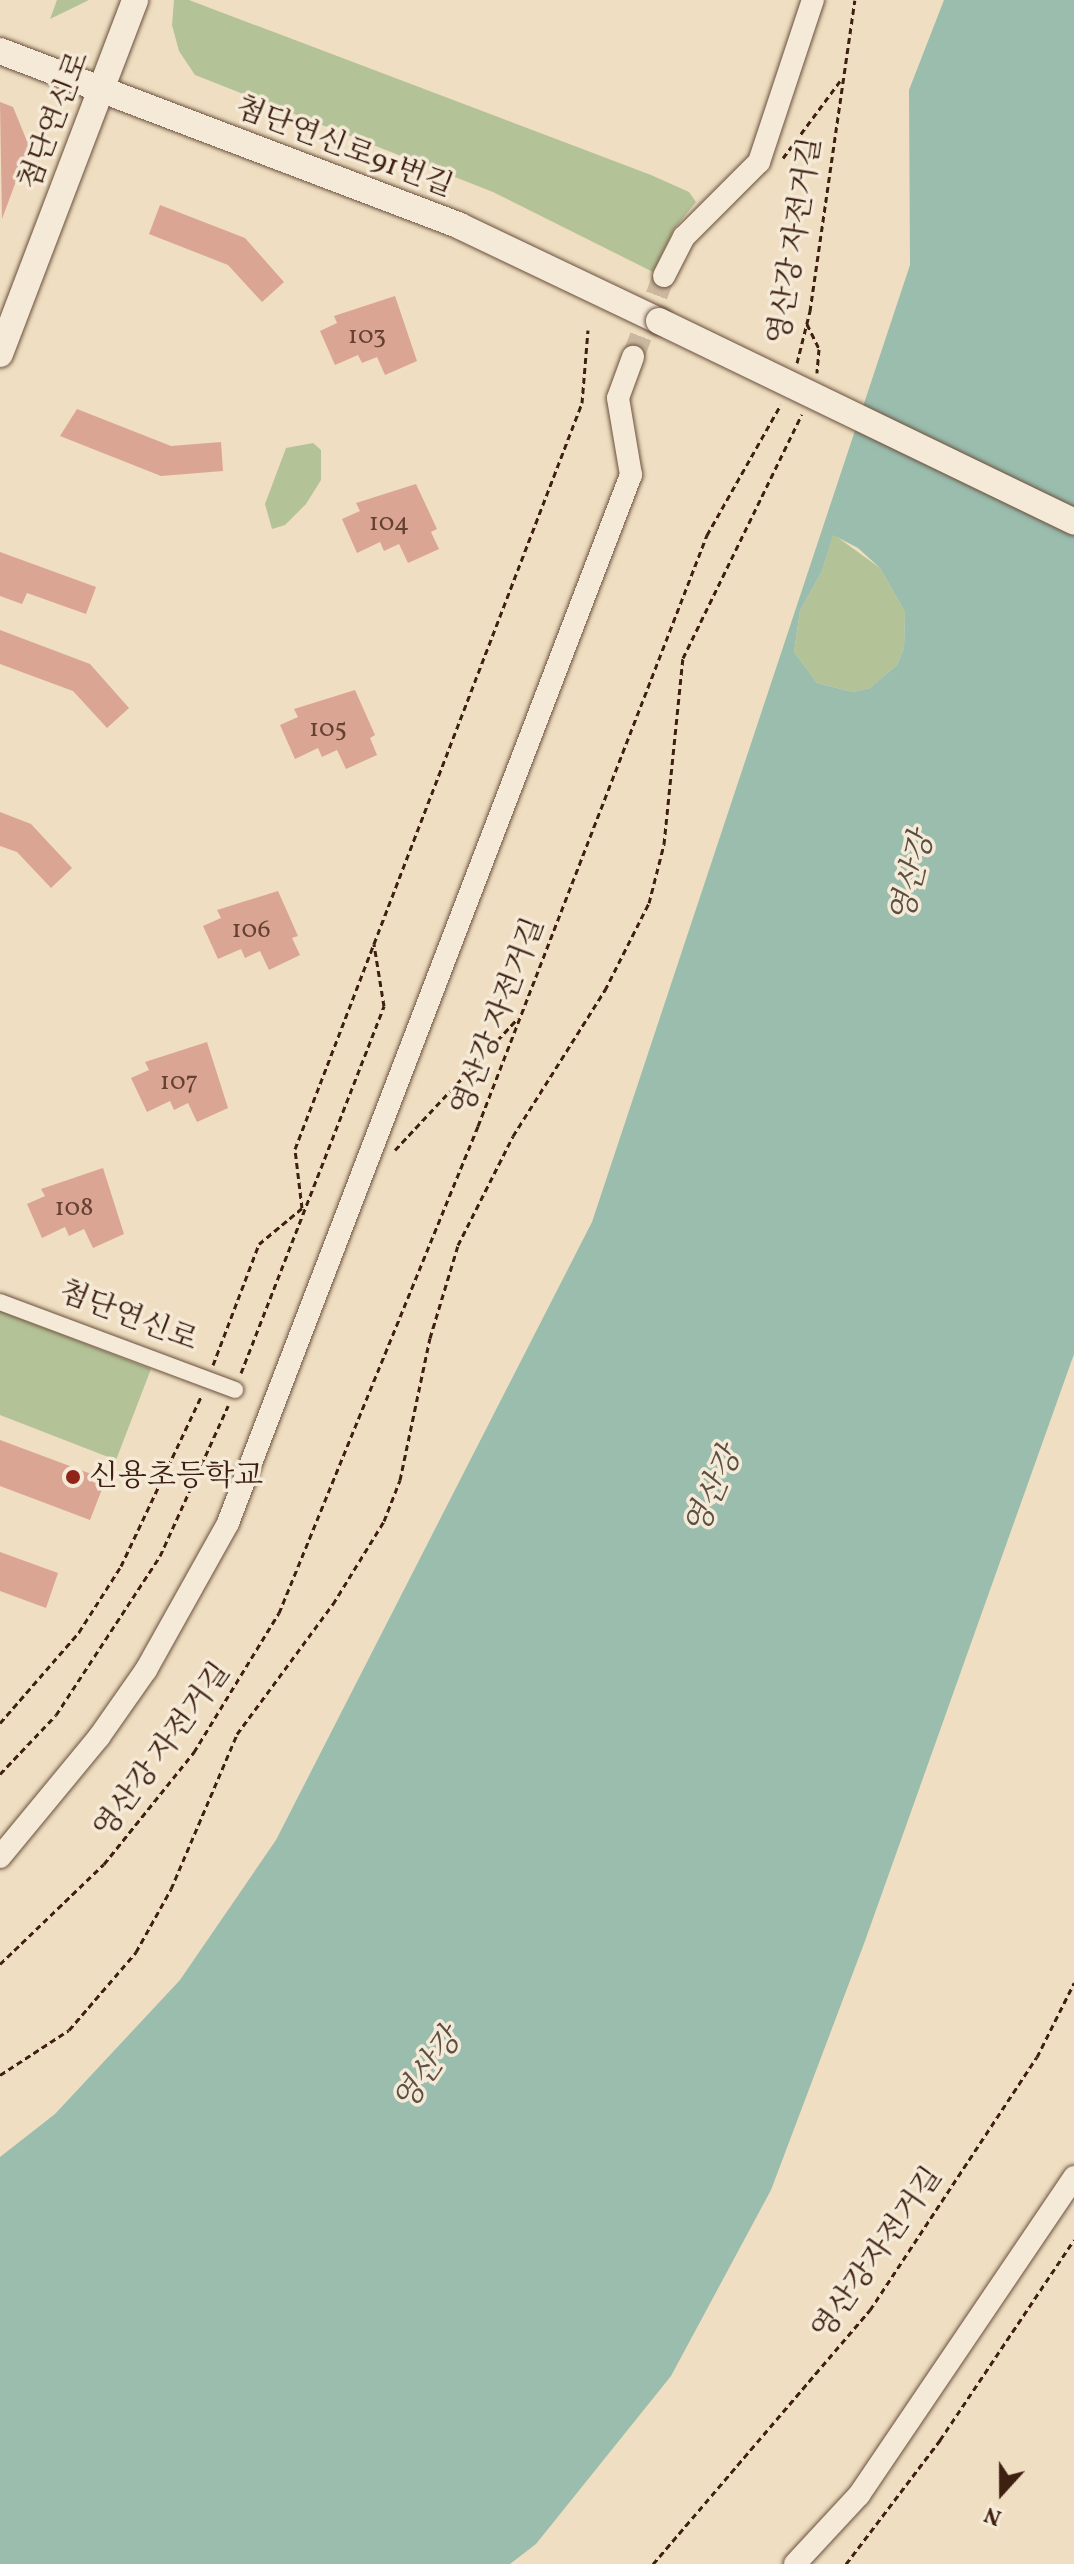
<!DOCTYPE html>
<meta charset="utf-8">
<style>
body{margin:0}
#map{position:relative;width:1074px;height:2564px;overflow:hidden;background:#efdec1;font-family:Vollkorn,"Noto Serif KR",serif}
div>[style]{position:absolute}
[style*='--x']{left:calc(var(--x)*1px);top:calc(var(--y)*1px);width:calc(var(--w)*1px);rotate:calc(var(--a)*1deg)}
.green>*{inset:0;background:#b4c297}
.water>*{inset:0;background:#9abdae}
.building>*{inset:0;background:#dba594}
.minor-tunnel>*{height:22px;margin-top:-11px;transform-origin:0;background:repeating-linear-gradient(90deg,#ccb89e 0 22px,transparent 0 33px)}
.path>*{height:3px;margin-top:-1.5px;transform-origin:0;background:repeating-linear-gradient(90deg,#3e2012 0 6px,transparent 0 10px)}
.roads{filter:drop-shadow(0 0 2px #6a503e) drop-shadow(0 0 2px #6a503e)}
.pedestrian>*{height:16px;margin:-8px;padding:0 8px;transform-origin:8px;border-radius:8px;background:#f5ead7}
.minor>*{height:22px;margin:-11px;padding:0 11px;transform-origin:11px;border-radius:11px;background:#f5ead7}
.tertiary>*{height:26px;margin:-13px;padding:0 13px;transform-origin:13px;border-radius:13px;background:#f5ead7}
.bridges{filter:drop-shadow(0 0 2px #6a503e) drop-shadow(0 0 2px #6a503e)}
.tertiary-bridge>*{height:26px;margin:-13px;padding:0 13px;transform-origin:13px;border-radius:13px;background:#f5ead7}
.dots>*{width:22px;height:22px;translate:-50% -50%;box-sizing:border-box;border:4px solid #f5ead7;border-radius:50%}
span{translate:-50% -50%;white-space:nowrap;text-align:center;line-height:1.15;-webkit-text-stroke:7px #f5ead7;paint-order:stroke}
.number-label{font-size:26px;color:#654132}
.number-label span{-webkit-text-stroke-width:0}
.street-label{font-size:30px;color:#3e2012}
.poi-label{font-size:30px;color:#3e2012}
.left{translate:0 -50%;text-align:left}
.water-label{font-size:32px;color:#5a4f41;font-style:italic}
.north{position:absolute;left:962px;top:2452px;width:80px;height:80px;-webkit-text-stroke:6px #f5ead7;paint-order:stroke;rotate:201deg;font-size:22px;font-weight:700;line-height:32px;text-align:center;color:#3e2012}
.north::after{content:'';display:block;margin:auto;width:28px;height:36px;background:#3e2012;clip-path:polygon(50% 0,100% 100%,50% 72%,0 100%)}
</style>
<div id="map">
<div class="green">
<div style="clip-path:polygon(57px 0,89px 0,50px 19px)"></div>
<div style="clip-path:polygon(174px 0,189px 0,651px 175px,689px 192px,696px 202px,674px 229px,653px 272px,493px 192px,195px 75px,179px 51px,172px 25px)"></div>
<div style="clip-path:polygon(313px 443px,321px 450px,321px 480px,306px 504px,285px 525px,272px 529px,265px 504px,286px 448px)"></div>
<div style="clip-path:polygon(833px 534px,880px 568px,905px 612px,904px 648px,897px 665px,870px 688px,853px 692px,817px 683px,794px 652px,800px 611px,822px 571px)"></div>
<div style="clip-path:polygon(0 1311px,151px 1369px,116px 1460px,0 1415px)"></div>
</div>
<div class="water">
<div style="clip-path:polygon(evenodd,944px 0,1074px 0,1074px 1354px,865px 1941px,771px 2190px,671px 2376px,536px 2544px,510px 2564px,0 2564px,0 2157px,55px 2114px,180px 1980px,276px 1840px,592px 1222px,910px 265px,909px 90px,944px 0,833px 535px,858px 548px,880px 568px,905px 612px,904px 648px,897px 665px,870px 688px,853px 692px,817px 683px,794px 652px,800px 611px,822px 571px,833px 535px)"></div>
</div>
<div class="building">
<div style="clip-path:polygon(0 102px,13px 107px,29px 146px,2px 219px)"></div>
<div style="clip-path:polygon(160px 205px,245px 238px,284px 282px,262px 302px,228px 265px,149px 234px)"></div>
<div style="clip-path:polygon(395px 296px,417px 361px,385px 375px,377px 357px,362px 363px,358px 355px,335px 365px,320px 331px,337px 323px,334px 316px)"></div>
<div style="clip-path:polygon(77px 409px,171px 446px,221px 442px,223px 471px,161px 476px,60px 436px)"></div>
<div style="clip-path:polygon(416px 484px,437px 529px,431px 532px,439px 549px,408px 563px,399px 544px,384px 551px,380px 542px,357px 553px,342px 519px,360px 511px,356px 503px)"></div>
<div style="clip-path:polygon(0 552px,96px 587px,86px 614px,27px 593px,22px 604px,0 596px)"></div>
<div style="clip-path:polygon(0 630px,90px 664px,129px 708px,107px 728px,73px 691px,0 664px)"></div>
<div style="clip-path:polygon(355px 690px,375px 735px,370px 738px,377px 755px,346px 769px,337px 750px,322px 757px,318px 748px,295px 759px,280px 725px,298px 717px,294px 709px)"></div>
<div style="clip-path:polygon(0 812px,31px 824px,72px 868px,51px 888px,17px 852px,0 846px)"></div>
<div style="clip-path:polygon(278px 891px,298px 936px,292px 938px,300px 955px,269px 970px,260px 951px,245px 958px,241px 949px,218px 959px,203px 926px,221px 918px,217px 910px)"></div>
<div style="clip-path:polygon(207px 1042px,228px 1108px,197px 1122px,188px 1103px,174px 1110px,170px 1101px,147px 1112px,131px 1078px,149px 1070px,145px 1062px)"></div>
<div style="clip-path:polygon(103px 1168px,124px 1234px,93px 1248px,84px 1229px,69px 1236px,65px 1227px,42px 1238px,27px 1204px,45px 1196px,41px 1189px)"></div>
<div style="clip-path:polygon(0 1440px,94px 1475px,93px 1480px,104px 1484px,90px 1520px,0 1486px)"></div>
<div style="clip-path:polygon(0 1552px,58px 1573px,46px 1608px,0 1591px)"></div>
</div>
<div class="minor-tunnel">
<div style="--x:633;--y:357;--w:87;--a:-69.1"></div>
</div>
<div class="path">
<div style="--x:783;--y:158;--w:96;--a:-53.5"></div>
<div style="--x:807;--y:324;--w:28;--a:64"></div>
<div style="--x:819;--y:349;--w:24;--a:95"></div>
<div style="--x:797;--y:363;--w:54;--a:-76"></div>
<div style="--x:810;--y:311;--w:314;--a:-81.8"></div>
<div style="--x:395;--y:1150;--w:180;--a:-47"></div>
<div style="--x:213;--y:1365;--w:129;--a:-69.2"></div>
<div style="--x:259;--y:1244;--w:56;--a:-39.9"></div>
<div style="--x:302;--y:1208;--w:59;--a:-96.8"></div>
<div style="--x:295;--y:1149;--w:799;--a:-68.96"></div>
<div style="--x:582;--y:403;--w:73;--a:-85.3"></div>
<div style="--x:241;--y:1373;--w:394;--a:-68.7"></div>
<div style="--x:384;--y:1006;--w:63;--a:-99.2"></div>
<div style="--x:0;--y:1723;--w:121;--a:-49"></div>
<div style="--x:79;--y:1632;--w:78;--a:-57.5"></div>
<div style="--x:121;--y:1566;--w:189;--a:-64.7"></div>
<div style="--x:0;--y:1774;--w:81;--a:-46.5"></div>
<div style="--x:56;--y:1715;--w:190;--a:-56.8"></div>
<div style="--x:160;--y:1556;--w:165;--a:-65.6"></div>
<div style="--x:0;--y:1964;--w:144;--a:-43.9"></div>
<div style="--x:104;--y:1864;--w:144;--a:-51.2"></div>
<div style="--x:194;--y:1752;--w:163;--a:-58.6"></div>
<div style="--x:279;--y:1613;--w:526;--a:-67.77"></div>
<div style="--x:478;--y:1126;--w:634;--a:-68.82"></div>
<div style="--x:707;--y:535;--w:150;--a:-60.5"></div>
<div style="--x:0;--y:2075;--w:82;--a:-33.1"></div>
<div style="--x:69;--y:2030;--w:103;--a:-49.3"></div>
<div style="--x:136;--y:1952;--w:72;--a:-60.9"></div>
<div style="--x:171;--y:1889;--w:168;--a:-66.9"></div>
<div style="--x:237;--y:1734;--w:162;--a:-53.6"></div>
<div style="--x:333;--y:1604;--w:97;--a:-58.4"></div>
<div style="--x:384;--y:1521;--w:44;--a:-68.7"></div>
<div style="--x:400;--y:1480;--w:145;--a:-78.1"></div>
<div style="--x:430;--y:1338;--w:97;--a:-73.2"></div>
<div style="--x:458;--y:1245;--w:122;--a:-63.2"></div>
<div style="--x:513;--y:1136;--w:173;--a:-57.8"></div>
<div style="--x:605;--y:990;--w:97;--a:-63.2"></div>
<div style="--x:649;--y:903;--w:61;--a:-75.7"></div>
<div style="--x:664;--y:844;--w:187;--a:-84.2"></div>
<div style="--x:683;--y:658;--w:271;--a:-64"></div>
<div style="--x:653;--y:2564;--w:334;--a:-49.5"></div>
<div style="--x:870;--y:2310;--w:303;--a:-56.6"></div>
<div style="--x:1037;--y:2057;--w:83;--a:-63.4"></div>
<div style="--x:846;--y:2564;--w:156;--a:-52.8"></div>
<div style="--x:940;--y:2440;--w:241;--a:-56.2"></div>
</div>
<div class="roads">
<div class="pedestrian">
<div style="--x:0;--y:1302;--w:251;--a:20.5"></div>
</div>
<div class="minor">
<div style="--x:664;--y:276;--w:44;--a:-62.9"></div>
<div style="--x:684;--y:237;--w:106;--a:-45"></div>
<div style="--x:759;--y:162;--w:171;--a:-71.6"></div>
<div style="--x:0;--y:1857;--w:156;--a:-50.5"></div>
<div style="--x:99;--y:1737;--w:82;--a:-55"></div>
<div style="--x:146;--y:1670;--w:168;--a:-60.8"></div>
<div style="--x:228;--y:1523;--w:1123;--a:-68.97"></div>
<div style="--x:631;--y:475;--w:78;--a:-99.6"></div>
<div style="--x:618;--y:398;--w:44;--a:-69.9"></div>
<div style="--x:795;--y:2564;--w:94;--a:-47.2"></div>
<div style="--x:859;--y:2495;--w:384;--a:-55.9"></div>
</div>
<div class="tertiary">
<div style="--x:0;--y:51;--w:492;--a:20.8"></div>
<div style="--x:460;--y:226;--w:221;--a:25.5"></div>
<div style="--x:0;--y:354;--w:379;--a:-69.1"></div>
</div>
</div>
<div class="bridges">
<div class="tertiary-bridge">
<div style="--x:659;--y:321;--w:461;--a:25.8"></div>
</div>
</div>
<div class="dots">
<div style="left:73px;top:1477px;background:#8f2418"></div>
</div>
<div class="number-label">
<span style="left:367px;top:337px">103</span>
<span style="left:389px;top:524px">104</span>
<span style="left:328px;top:730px">105</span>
<span style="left:251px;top:931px">106</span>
<span style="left:179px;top:1083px">107</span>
<span style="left:74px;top:1209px">108</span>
</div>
<div class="street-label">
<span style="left:55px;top:121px;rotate:-69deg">첨단연신로</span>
<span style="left:344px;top:148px;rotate:21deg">첨단연신로91번길</span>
<span style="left:796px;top:241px;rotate:-81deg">영산강 자전거길</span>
<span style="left:499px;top:1017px;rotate:-69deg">영산강 자전거길</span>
<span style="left:128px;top:1317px;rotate:21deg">첨단연신로</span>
<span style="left:163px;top:1751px;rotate:-54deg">영산강 자전거길</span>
<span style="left:878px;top:2254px;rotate:-55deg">영산강자전거길</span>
</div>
<div class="poi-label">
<span class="left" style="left:89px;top:1477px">신용초등학교</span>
</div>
<div class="water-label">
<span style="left:914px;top:878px;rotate:-76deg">영산강</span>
<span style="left:715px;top:1492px;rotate:-66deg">영산강</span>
<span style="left:429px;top:2071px;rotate:-55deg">영산강</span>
</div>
<div class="north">N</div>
</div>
